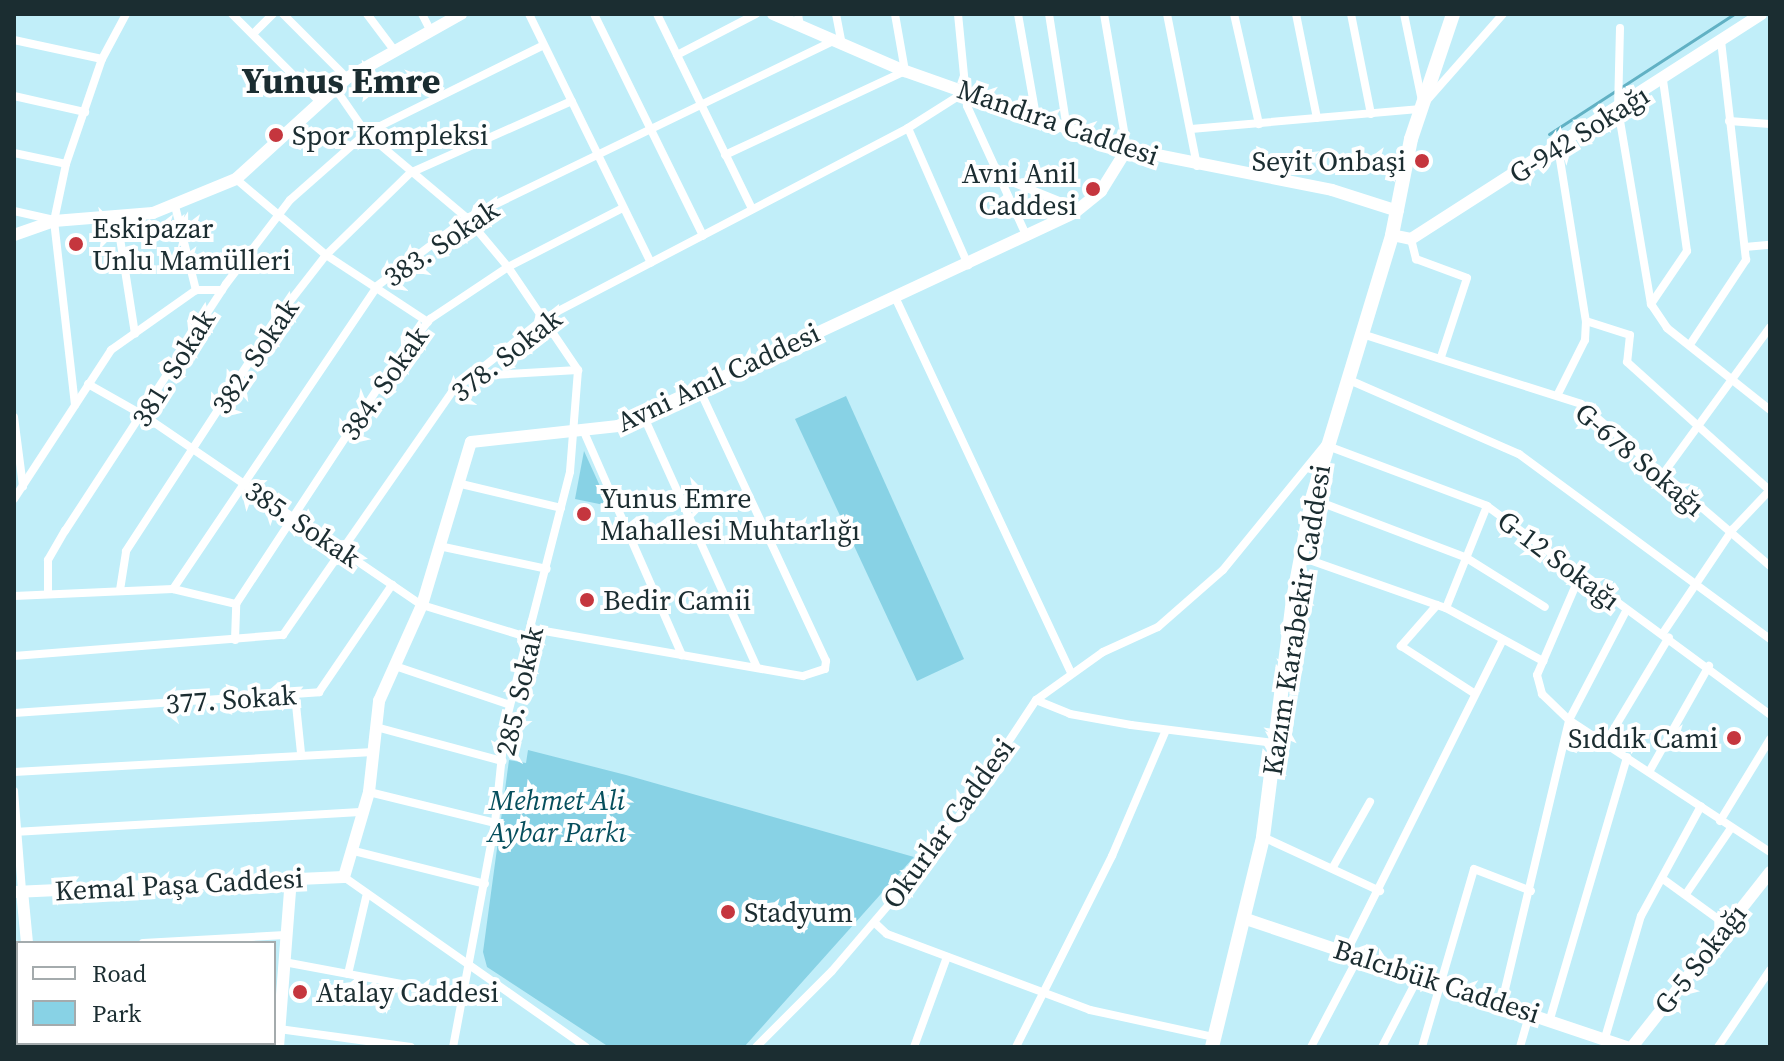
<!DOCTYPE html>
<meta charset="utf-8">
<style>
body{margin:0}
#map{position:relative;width:1784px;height:1061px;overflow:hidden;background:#c1eef9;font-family:"Source Serif 4",serif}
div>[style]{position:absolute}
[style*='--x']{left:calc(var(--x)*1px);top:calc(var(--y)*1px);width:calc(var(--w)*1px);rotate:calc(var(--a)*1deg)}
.green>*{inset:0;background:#88d2e5}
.stream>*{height:3px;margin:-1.5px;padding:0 1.5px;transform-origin:1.5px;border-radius:1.5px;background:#61b1c4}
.street>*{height:8px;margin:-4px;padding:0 4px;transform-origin:4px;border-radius:4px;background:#fff}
.secondary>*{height:12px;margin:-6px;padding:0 6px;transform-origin:6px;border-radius:6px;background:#fff}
.primary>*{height:14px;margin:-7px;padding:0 7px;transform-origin:7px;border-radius:7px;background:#fff}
.dots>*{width:22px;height:22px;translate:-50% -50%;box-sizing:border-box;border:4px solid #fff;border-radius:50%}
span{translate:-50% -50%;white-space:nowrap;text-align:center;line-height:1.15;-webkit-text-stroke:8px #fff;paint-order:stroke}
.street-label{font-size:28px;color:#1b2d31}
.poi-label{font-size:28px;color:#1b2d31}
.left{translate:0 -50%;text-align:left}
.right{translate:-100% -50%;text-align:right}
.park-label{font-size:28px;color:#064f5d;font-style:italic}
.district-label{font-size:36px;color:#1b2d31;font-weight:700}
.frame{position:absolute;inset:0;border:16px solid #1b2d31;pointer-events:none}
.legend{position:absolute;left:16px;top:941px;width:260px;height:104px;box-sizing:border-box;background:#fff;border:2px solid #a4abad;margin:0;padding:10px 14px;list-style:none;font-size:24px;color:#1b2d31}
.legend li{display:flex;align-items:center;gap:16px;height:40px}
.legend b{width:40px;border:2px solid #a4abad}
</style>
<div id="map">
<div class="green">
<div style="clip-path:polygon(846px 396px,964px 659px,917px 681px,795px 419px)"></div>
<div style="clip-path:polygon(584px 451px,609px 506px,575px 499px)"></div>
<div style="clip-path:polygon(528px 750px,626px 775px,914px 857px,744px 1047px,609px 1047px,487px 967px,483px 952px,509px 760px,526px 763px)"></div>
</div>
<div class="stream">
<div style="--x:1549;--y:134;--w:221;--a:-33"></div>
</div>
<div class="street">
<div style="--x:232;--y:14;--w:124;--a:45"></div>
<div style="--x:283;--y:14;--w:91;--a:45"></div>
<div style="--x:367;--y:14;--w:45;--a:53.1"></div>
<div style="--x:422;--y:14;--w:18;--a:63"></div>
<div style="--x:529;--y:14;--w:277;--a:63.9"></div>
<div style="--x:594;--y:14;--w:247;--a:63.8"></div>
<div style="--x:657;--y:14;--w:217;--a:64"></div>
<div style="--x:798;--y:14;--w:12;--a:81"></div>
<div style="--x:836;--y:14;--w:32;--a:79"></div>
<div style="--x:958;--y:14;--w:92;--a:84.4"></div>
<div style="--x:967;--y:106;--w:144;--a:65.4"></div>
<div style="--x:1018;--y:14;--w:104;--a:80"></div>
<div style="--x:1049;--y:14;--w:116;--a:81.1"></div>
<div style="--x:1104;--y:14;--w:137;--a:80.3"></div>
<div style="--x:1167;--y:14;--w:155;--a:78.8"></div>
<div style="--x:1234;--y:14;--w:113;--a:77.2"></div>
<div style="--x:1296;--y:14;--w:106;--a:78.6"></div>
<div style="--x:1351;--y:14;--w:102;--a:78.7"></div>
<div style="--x:1404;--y:14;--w:89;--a:78.3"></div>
<div style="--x:1620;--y:28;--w:81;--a:91.4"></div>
<div style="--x:1618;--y:109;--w:198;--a:80.4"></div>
<div style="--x:1651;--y:304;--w:29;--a:56"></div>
<div style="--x:1667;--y:328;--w:132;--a:38.5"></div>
<div style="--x:253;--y:34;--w:28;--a:-45"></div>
<div style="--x:14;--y:40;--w:90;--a:12.2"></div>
<div style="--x:677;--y:55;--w:89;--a:-27.4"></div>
<div style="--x:335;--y:88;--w:55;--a:55.4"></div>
<div style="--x:366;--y:133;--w:132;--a:40.1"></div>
<div style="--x:467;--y:218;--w:64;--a:50.1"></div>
<div style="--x:508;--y:267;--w:125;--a:55.8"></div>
<div style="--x:578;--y:370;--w:102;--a:94.5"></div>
<div style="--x:570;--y:472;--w:262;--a:104.4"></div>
<div style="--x:505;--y:726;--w:98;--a:95.9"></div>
<div style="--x:495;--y:823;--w:228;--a:100.6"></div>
<div style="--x:14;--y:96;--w:73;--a:12.7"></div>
<div style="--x:1428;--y:99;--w:113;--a:-48.6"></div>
<div style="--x:1729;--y:121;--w:41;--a:4.2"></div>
<div style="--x:908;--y:128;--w:150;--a:66.3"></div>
<div style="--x:1191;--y:129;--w:231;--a:-5"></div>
<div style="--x:1558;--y:147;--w:176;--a:80.9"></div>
<div style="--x:1586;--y:321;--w:19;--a:93"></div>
<div style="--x:1585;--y:340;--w:60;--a:116.6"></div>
<div style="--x:14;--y:153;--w:53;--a:11.9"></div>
<div style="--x:725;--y:155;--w:199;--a:-25"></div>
<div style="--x:905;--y:71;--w:58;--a:-100"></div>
<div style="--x:1002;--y:178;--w:83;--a:21.9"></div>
<div style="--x:236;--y:179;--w:118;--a:40.2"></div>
<div style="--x:326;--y:255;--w:122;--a:33.3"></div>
<div style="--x:175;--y:206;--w:87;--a:76"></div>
<div style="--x:14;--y:211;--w:41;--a:12.7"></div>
<div style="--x:117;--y:219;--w:116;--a:81.1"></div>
<div style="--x:1411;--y:239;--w:21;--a:76"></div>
<div style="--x:1416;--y:259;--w:54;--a:20.4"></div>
<div style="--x:1467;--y:278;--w:83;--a:108.2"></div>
<div style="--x:1745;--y:247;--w:25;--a:-5"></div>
<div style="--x:895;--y:297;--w:414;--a:64.9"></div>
<div style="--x:1651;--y:304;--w:64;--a:-55.8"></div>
<div style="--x:1687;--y:251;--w:172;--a:-98"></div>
<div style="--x:1586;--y:321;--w:46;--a:17.7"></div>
<div style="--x:1630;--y:335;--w:27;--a:96"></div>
<div style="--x:1627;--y:362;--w:191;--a:42"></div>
<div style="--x:1362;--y:334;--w:230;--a:17.7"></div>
<div style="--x:1581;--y:404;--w:249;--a:40.6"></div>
<div style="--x:1691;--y:343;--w:100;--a:-56.5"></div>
<div style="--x:1746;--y:260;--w:219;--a:-96.5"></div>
<div style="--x:475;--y:376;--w:103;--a:-3.3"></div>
<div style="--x:1347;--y:379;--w:188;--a:23.6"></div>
<div style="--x:1519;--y:454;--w:312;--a:36.4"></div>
<div style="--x:88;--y:384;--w:63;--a:29.4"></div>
<div style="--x:143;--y:415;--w:338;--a:34.3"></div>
<div style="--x:422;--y:605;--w:113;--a:17"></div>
<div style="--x:75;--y:405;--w:185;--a:-96.5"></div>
<div style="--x:54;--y:221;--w:58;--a:-78.1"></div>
<div style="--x:66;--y:164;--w:111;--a:-71.1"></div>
<div style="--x:102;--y:59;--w:51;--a:-61.9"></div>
<div style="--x:643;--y:415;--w:277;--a:65.7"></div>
<div style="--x:14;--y:417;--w:70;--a:82.6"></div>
<div style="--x:584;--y:432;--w:244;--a:66.3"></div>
<div style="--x:1663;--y:474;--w:182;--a:-53.9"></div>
<div style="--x:457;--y:483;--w:107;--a:13.5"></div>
<div style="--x:14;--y:499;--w:178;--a:-56.9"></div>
<div style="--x:111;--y:350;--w:104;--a:-35.2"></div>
<div style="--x:196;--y:290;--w:26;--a:0"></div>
<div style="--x:1312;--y:499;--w:164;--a:20.8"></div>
<div style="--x:1465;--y:557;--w:94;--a:32"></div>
<div style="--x:439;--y:546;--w:110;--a:12"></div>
<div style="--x:1301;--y:557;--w:154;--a:19.4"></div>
<div style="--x:1446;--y:608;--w:111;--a:28.7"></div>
<div style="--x:1581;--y:573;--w:111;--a:113.3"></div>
<div style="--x:1537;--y:675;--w:20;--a:75"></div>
<div style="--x:1542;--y:694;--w:37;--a:44"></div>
<div style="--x:1569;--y:720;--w:240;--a:33.3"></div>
<div style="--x:173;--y:589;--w:365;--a:-56"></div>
<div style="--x:377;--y:286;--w:113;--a:-37.1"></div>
<div style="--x:467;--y:218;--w:407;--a:-25.8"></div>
<div style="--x:120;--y:590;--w:39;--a:-81"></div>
<div style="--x:126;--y:551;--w:289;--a:-56.9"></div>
<div style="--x:284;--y:309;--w:68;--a:-52.1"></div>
<div style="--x:326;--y:255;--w:117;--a:-44.3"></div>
<div style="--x:410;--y:173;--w:177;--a:-24"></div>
<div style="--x:48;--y:594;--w:34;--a:-90"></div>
<div style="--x:48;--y:560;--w:34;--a:-60"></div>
<div style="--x:65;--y:531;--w:295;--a:-56.9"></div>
<div style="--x:226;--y:284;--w:106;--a:-52.7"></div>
<div style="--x:290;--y:200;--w:101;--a:-41.4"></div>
<div style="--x:366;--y:133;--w:196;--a:-26.3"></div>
<div style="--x:14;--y:596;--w:159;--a:-2.5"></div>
<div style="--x:173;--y:589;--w:65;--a:13.4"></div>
<div style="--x:1437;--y:605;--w:55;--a:131.3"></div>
<div style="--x:1401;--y:646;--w:85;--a:32.9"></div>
<div style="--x:1446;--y:608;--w:110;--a:-68.1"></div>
<div style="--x:533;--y:629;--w:274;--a:9.9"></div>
<div style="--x:803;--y:676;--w:23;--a:-18"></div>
<div style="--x:825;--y:669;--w:8;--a:-83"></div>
<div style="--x:826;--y:661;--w:300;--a:-115"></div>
<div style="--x:1663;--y:633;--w:125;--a:-56.1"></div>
<div style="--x:1733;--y:529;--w:54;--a:-46.5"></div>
<div style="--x:235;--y:640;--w:36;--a:-88"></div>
<div style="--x:236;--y:604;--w:275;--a:-56.7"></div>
<div style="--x:387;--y:374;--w:70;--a:-52"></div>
<div style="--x:430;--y:319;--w:94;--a:-33.7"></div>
<div style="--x:508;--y:267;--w:129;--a:-27.2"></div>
<div style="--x:14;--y:656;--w:270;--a:-4.5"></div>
<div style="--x:283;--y:635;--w:296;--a:-55.2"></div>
<div style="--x:452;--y:392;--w:117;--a:-38.7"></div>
<div style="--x:543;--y:319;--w:412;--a:-27.6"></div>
<div style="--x:908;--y:128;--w:67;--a:-32.3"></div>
<div style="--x:395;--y:666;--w:121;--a:18.7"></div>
<div style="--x:295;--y:695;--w:58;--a:84.1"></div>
<div style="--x:1036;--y:700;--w:37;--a:22"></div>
<div style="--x:1070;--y:714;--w:62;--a:10.2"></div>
<div style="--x:1131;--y:725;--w:144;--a:7.2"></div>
<div style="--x:14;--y:713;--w:306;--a:-3.9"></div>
<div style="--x:319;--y:692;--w:130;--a:-55.7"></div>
<div style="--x:376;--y:727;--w:131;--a:15.1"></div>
<div style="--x:1606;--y:742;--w:122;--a:-59"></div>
<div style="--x:14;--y:772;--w:360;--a:-3.2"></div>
<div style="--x:1649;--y:772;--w:122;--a:-60.5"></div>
<div style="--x:14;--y:791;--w:100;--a:85.4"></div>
<div style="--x:369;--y:792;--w:130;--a:13.8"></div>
<div style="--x:1720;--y:821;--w:96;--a:-58.6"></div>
<div style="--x:14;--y:832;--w:351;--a:-3.3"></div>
<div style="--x:1263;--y:837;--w:129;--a:24.8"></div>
<div style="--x:354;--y:851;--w:135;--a:14.1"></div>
<div style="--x:1333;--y:867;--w:75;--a:-60.4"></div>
<div style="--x:344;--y:877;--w:296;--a:35.1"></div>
<div style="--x:1663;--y:879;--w:77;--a:36"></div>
<div style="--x:1686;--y:894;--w:80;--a:-55.7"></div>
<div style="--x:875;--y:923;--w:16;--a:43"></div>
<div style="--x:887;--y:934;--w:217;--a:20.5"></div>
<div style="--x:1090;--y:1010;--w:127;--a:12.3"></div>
<div style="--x:143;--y:943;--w:142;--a:-3.2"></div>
<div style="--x:14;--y:951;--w:4;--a:-14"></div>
<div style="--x:1347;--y:951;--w:347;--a:-63.4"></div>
<div style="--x:284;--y:962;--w:179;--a:10.6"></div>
<div style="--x:348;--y:974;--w:79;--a:-76.8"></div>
<div style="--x:1502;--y:1002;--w:290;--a:-76.6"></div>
<div style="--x:1569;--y:720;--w:123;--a:-62.4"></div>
<div style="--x:14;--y:1012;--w:4;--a:-14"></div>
<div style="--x:1550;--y:1019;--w:273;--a:-73.6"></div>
<div style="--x:279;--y:1029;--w:133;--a:7.8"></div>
<div style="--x:1605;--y:1038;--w:127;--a:-73.6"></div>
<div style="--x:1641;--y:916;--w:125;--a:-61.4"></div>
<div style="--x:756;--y:1047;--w:107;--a:-45"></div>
<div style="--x:832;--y:971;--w:170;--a:-49.5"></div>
<div style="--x:942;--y:842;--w:170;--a:-56.5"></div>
<div style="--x:1036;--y:700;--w:82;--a:-35.6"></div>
<div style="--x:1103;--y:652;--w:60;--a:-24.4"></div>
<div style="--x:1158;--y:627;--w:86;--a:-41.2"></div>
<div style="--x:1223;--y:570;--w:161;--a:-50.8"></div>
<div style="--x:1325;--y:445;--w:173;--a:20.6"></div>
<div style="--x:1487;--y:506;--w:352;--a:36.4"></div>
<div style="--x:914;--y:1047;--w:96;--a:-69.9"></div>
<div style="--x:1016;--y:1047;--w:214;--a:-63.3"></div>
<div style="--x:1112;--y:856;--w:137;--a:-66.8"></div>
<div style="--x:1311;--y:1047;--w:103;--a:-62.2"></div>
<div style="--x:1382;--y:1047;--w:80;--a:-62.5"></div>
<div style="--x:1422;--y:1047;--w:185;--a:-73.7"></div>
<div style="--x:1474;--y:869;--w:61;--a:21.1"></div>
<div style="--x:1520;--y:1047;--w:35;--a:-74"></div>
<div style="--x:1718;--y:1047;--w:93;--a:-56"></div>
</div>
<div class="secondary">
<div style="--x:773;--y:14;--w:144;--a:23.4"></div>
<div style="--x:905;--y:71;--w:235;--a:19.4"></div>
<div style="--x:1127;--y:149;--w:209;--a:11.3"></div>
<div style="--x:1332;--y:190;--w:69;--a:17.7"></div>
<div style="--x:14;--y:235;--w:42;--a:-19.3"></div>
<div style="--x:54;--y:221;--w:99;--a:-4.6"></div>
<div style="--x:153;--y:213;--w:90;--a:-22.3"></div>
<div style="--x:236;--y:179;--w:150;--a:-42.3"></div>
<div style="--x:347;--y:78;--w:131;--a:-29.3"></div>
<div style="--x:1392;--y:235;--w:19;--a:12"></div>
<div style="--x:1411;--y:239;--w:416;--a:-32.7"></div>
<div style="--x:22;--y:891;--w:52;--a:84.5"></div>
<div style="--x:14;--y:892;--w:330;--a:-2.6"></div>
<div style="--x:344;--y:877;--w:89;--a:-73.6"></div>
<div style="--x:369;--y:792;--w:92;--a:-83.7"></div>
<div style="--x:379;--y:701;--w:105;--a:-65.9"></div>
<div style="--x:422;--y:605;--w:170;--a:-73.3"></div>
<div style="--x:471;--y:442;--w:148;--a:-6.2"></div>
<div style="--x:618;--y:426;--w:503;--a:-25.04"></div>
<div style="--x:1074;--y:213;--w:35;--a:-39"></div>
<div style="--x:1101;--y:191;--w:49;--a:-58.2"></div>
<div style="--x:1246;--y:919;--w:402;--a:18.6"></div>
<div style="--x:34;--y:1043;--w:4;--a:90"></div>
<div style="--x:278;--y:1047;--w:169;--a:-85.6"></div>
<div style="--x:1632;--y:1047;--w:223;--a:-51.7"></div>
</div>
<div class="primary">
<div style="--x:1212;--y:1047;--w:216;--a:-76.3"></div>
<div style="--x:1263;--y:837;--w:240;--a:-82.8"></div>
<div style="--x:1293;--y:599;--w:102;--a:-79.2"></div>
<div style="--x:1312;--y:499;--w:276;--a:-73.1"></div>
<div style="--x:1392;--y:235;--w:98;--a:-78.8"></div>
<div style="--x:1411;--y:139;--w:132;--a:-71.4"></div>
</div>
<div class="dots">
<div style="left:276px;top:135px;background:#c5363e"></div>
<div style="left:1422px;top:161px;background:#c5363e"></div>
<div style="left:1093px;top:189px;background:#c5363e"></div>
<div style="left:76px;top:244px;background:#c5363e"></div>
<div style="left:584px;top:514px;background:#c5363e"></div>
<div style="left:587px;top:600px;background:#c5363e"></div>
<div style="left:1734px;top:738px;background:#c5363e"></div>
<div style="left:728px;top:912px;background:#c5363e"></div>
<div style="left:300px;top:992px;background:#c5363e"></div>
</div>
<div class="street-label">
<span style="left:1058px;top:122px;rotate:19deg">Mandıra Caddesi</span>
<span style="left:1579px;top:134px;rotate:-32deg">G-942 Sokağı</span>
<span style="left:441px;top:243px;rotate:-34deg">383. Sokak</span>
<span style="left:506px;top:355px;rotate:-38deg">378. Sokak</span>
<span style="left:255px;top:356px;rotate:-56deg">382. Sokak</span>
<span style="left:173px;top:368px;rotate:-58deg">381. Sokak</span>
<span style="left:718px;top:377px;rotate:-25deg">Avni Anıl Caddesi</span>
<span style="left:384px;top:383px;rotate:-55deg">384. Sokak</span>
<span style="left:1640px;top:459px;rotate:40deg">G-678 Sokağı</span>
<span style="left:303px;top:524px;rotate:34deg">385. Sokak</span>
<span style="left:1559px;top:560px;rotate:37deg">G-12 Sokağı</span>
<span style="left:1296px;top:620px;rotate:-81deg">Kazım Karabekir Caddesi</span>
<span style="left:519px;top:691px;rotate:-77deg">285. Sokak</span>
<span style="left:231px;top:699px;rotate:-4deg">377. Sokak</span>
<span style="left:948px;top:823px;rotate:-54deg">Okurlar Caddesi</span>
<span style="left:179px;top:884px;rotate:-3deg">Kemal Paşa Caddesi</span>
<span style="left:1700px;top:959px;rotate:-52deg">G-5 Sokağı</span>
<span style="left:1437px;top:981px;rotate:18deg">Balcıbük Caddesi</span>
</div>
<div class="poi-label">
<span class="left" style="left:292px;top:135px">Spor Kompleksi</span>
<span class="right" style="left:1406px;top:161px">Seyit Onbaşi</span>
<span class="right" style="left:1077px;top:189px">Avni Anil<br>Caddesi</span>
<span class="left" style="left:92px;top:244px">Eskipazar<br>Unlu Mamülleri</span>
<span class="left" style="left:600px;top:514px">Yunus Emre<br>Mahallesi Muhtarlığı</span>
<span class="left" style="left:603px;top:600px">Bedir Camii</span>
<span class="right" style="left:1718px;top:738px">Sıddık Cami</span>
<span class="left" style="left:744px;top:912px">Stadyum</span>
<span class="left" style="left:316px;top:992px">Atalay Caddesi</span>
</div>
<div class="park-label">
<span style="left:557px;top:816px">Mehmet Ali<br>Aybar Parkı</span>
</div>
<div class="district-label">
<span style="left:341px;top:81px">Yunus Emre</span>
</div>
<div class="frame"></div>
<ul class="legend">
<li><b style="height:10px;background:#fff"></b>Road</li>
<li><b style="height:22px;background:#88d2e5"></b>Park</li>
</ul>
</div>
